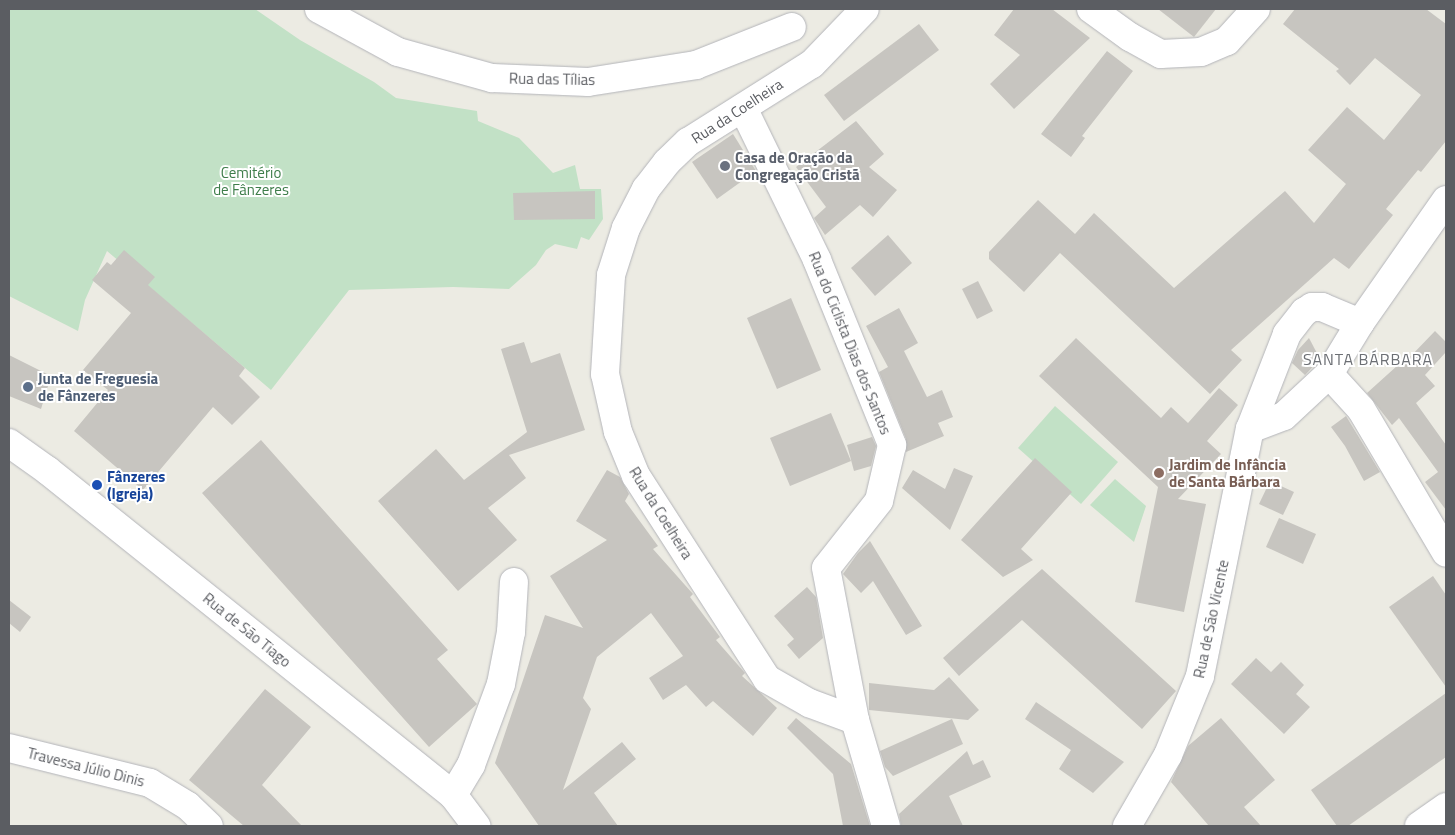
<!DOCTYPE html>
<meta charset="utf-8">
<style>
body{margin:0}
#map{position:relative;width:1455px;height:835px;overflow:hidden;background:#ecebe3;font-family:"Titillium Web",sans-serif}
div>[style]{position:absolute}
[style*='--x']{left:calc(var(--x)*1px);top:calc(var(--y)*1px);width:calc(var(--w)*1px);rotate:calc(var(--a)*1deg)}
.green>*{inset:0;background:#c2e1c6}
.building>*{inset:0;background:#c7c5c0}
.roads{filter:drop-shadow(0 0 1px #b3b4b9) drop-shadow(0 0 1px #b3b4b9)}
.minor>*{height:28px;margin:-14px;padding:0 14px;transform-origin:14px;border-radius:14px;background:#fff}
.dots>*{width:14px;height:14px;translate:-50% -50%;box-sizing:border-box;border:2px solid #fff;border-radius:50%}
span{translate:-50% -50%;white-space:nowrap;text-align:center;line-height:1.15;-webkit-text-stroke:4px #fff;paint-order:stroke}
.street-label{font-size:15px;color:#5b5d62}
.worship-label{font-size:15px;color:#5b616d;font-weight:700}
.left{translate:0 -50%;text-align:left}
.park-label{font-size:15px;color:#3e7d4a}
.service-label{font-size:15px;color:#4e5e75;font-weight:700}
.education-label{font-size:15px;color:#785e54;font-weight:700}
.transit-label{font-size:15px;color:#164399;font-weight:700}
.neighbourhood-label{font-size:16px;color:#6c6f74;letter-spacing:1px}
.frame{position:absolute;inset:0;border:10px solid #5b5d62;pointer-events:none}
</style>
<div id="map">
<div class="green">
<div style="clip-path:polygon(9px 9px,255px 9px,300px 40px,374px 82px,396px 98px,477px 111px,478px 121px,519px 138px,553px 173px,575px 165px,580px 189px,601px 189px,603px 219px,589px 240px,581px 237px,577px 249px,555px 244px,546px 250px,536px 265px,509px 289px,453px 287px,349px 290px,271px 390px,107px 251px,85px 300px,78px 331px,9px 296px)"></div>
<div style="clip-path:polygon(1055px 406px,1118px 462px,1081px 504px,1018px 448px)"></div>
<div style="clip-path:polygon(1115px 479px,1146px 506px,1134px 542px,1090px 505px)"></div>
</div>
<div class="building">
<div style="clip-path:polygon(1014px 9px,1052px 9px,1090px 38px,1014px 109px,990px 84px,1020px 55px,994px 35px)"></div>
<div style="clip-path:polygon(1158px 9px,1216px 9px,1194px 37px)"></div>
<div style="clip-path:polygon(1295px 9px,1426px 9px,1446px 24px,1446px 141px,1421px 172px,1418px 170px,1386px 209px,1393px 215px,1349px 269px,1334px 258px,1231px 350px,1242px 360px,1210px 394px,1060px 253px,1024px 292px,989px 259px,989px 252px,1038px 200px,1075px 234px,1094px 213px,1174px 288px,1285px 191px,1314px 223px,1346px 184px,1308px 150px,1347px 107px,1384px 140px,1421px 95px,1375px 58px,1350px 85px,1336px 71px,1339px 69px,1283px 24px)"></div>
<div style="clip-path:polygon(919px 24px,939px 50px,844px 121px,824px 95px)"></div>
<div style="clip-path:polygon(1107px 51px,1133px 71px,1082px 136px,1085px 138px,1071px 157px,1041px 134px)"></div>
<div style="clip-path:polygon(856px 121px,884px 154px,869px 167px,897px 190px,873px 217px,860px 205px,825px 235px,814px 218px,826px 207px,796px 167px)"></div>
<div style="clip-path:polygon(733px 134px,756px 171px,717px 199px,692px 162px)"></div>
<div style="clip-path:polygon(595px 191px,595px 219px,514px 220px,513px 193px)"></div>
<div style="clip-path:polygon(888px 235px,912px 263px,875px 296px,851px 268px)"></div>
<div style="clip-path:polygon(124px 250px,155px 277px,148px 285px,245px 368px,239px 376px,260px 397px,232px 425px,213px 407px,143px 490px,74px 431px,108px 390px,83px 370px,131px 313px,92px 280px,107px 262px,111px 265px)"></div>
<div style="clip-path:polygon(978px 281px,993px 311px,977px 319px,962px 289px)"></div>
<div style="clip-path:polygon(791px 298px,821px 370px,777px 389px,747px 318px)"></div>
<div style="clip-path:polygon(899px 308px,918px 343px,904px 351px,927px 397px,942px 390px,953px 417px,938px 423px,944px 436px,906px 452px,906px 439px,879px 372px,888px 367px,866px 326px)"></div>
<div style="clip-path:polygon(1435px 331px,1446px 342px,1446px 352px,1425px 375px,1435px 386px,1416px 403px,1446px 445px,1446px 510px,1425px 482px,1438px 472px,1399px 418px,1392px 425px,1367px 393px,1408px 356px,1409px 358px)"></div>
<div style="clip-path:polygon(1076px 338px,1161px 418px,1171px 407px,1188px 423px,1219px 388px,1238px 405px,1207px 441px,1221px 454px,1178px 499px,1206px 504px,1184px 612px,1135px 602px,1158px 487px,1039px 376px)"></div>
<div style="clip-path:polygon(1309px 338px,1320px 359px,1305px 375px,1292px 363px,1298px 350px)"></div>
<div style="clip-path:polygon(524px 342px,531px 363px,560px 353px,585px 430px,509px 455px,526px 478px,488px 508px,517px 540px,458px 591px,378px 501px,436px 449px,464px 480px,527px 432px,501px 349px)"></div>
<div style="clip-path:polygon(9px 355px,51px 376px,41px 409px,9px 396px)"></div>
<div style="clip-path:polygon(831px 413px,851px 461px,790px 486px,770px 438px)"></div>
<div style="clip-path:polygon(1346px 416px,1380px 472px,1364px 481px,1345px 446px,1331px 427px)"></div>
<div style="clip-path:polygon(872px 437px,876px 446px,871px 466px,854px 471px,847px 445px)"></div>
<div style="clip-path:polygon(261px 440px,448px 650px,437px 659px,477px 704px,429px 747px,202px 493px)"></div>
<div style="clip-path:polygon(1035px 458px,1072px 492px,1021px 549px,1033px 560px,1003px 577px,961px 540px)"></div>
<div style="clip-path:polygon(954px 468px,973px 476px,950px 530px,902px 488px,913px 470px,945px 489px)"></div>
<div style="clip-path:polygon(607px 470px,620px 477px,629px 494px,625px 501px,658px 546px,653px 549px,693px 594px,690px 597px,720px 637px,716px 640px,745px 673px,742px 676px,777px 708px,753px 736px,713px 701px,706px 707px,686px 685px,663px 700px,649px 678px,683px 656px,651px 613px,597px 657px,583px 698px,591px 709px,563px 790px,622px 742px,636px 759px,594px 793px,618px 826px,539px 826px,495px 763px,545px 615px,583px 628px,550px 576px,607px 540px,576px 521px)"></div>
<div style="clip-path:polygon(1270px 481px,1294px 492px,1283px 515px,1259px 504px)"></div>
<div style="clip-path:polygon(1279px 518px,1316px 534px,1303px 564px,1266px 547px)"></div>
<div style="clip-path:polygon(870px 541px,922px 626px,906px 635px,873px 581px,861px 593px,843px 574px,858px 553px)"></div>
<div style="clip-path:polygon(1042px 569px,1176px 691px,1142px 729px,1022px 620px,959px 676px,943px 658px)"></div>
<div style="clip-path:polygon(1433px 576px,1446px 595px,1446px 687px,1389px 607px)"></div>
<div style="clip-path:polygon(807px 587px,816px 597px,823px 638px,799px 659px,787px 645px,794px 639px,774px 616px)"></div>
<div style="clip-path:polygon(9px 600px,31px 617px,20px 632px,9px 623px)"></div>
<div style="clip-path:polygon(1256px 658px,1271px 672px,1281px 662px,1304px 685px,1296px 694px,1310px 707px,1284px 734px,1231px 684px)"></div>
<div style="clip-path:polygon(949px 677px,979px 710px,968px 720px,869px 710px,869px 683px,934px 690px)"></div>
<div style="clip-path:polygon(265px 689px,311px 727px,262px 785px,302px 826px,244px 826px,189px 780px)"></div>
<div style="clip-path:polygon(1446px 693px,1446px 757px,1348px 826px,1337px 826px,1311px 790px)"></div>
<div style="clip-path:polygon(1036px 702px,1124px 762px,1093px 793px,1059px 769px,1071px 750px,1025px 719px)"></div>
<div style="clip-path:polygon(796px 718px,851px 764px,870px 826px,843px 826px,833px 774px,787px 728px)"></div>
<div style="clip-path:polygon(1221px 718px,1275px 780px,1244px 807px,1261px 826px,1209px 826px,1171px 782px,1188px 746px)"></div>
<div style="clip-path:polygon(952px 719px,963px 744px,893px 776px,885px 767px,880px 751px)"></div>
<div style="clip-path:polygon(967px 751px,973px 765px,983px 760px,991px 777px,949px 796px,963px 826px,901px 826px,899px 814px)"></div>
</div>
<div class="roads">
<div class="minor">
<div style="--x:319;--y:9;--w:90;--a:28.6"></div>
<div style="--x:398;--y:52;--w:98;--a:15.5"></div>
<div style="--x:492;--y:78;--w:96;--a:2.4"></div>
<div style="--x:588;--y:82;--w:109;--a:-8.9"></div>
<div style="--x:696;--y:65;--w:103;--a:-21.6"></div>
<div style="--x:1091;--y:9;--w:48;--a:35.7"></div>
<div style="--x:1130;--y:37;--w:35;--a:29"></div>
<div style="--x:1161;--y:54;--w:40;--a:-2.9"></div>
<div style="--x:1201;--y:52;--w:28;--a:-23"></div>
<div style="--x:1227;--y:41;--w:43;--a:-47.8"></div>
<div style="--x:743;--y:108;--w:169;--a:64"></div>
<div style="--x:817;--y:260;--w:200;--a:67.9"></div>
<div style="--x:892;--y:445;--w:57;--a:103.1"></div>
<div style="--x:879;--y:501;--w:85;--a:128.3"></div>
<div style="--x:826;--y:568;--w:155;--a:79.2"></div>
<div style="--x:855;--y:720;--w:110;--a:73.7"></div>
<div style="--x:1360;--y:323;--w:41;--a:-157.2"></div>
<div style="--x:1322;--y:307;--w:10;--a:180"></div>
<div style="--x:1312;--y:307;--w:9;--a:148"></div>
<div style="--x:1304;--y:312;--w:28;--a:128"></div>
<div style="--x:1287;--y:334;--w:102;--a:111.3"></div>
<div style="--x:1250;--y:429;--w:36;--a:-21"></div>
<div style="--x:1284;--y:416;--w:62;--a:-43"></div>
<div style="--x:1329;--y:374;--w:60;--a:-58.7"></div>
<div style="--x:1360;--y:323;--w:150;--a:-55"></div>
<div style="--x:1329;--y:374;--w:47;--a:47.6"></div>
<div style="--x:1361;--y:409;--w:167;--a:59.4"></div>
<div style="--x:9;--y:443;--w:47;--a:35.4"></div>
<div style="--x:47;--y:470;--w:520;--a:38.68"></div>
<div style="--x:453;--y:795;--w:39;--a:53"></div>
<div style="--x:855;--y:720;--w:49;--a:-159.7"></div>
<div style="--x:809;--y:703;--w:48;--a:-150.3"></div>
<div style="--x:767;--y:679;--w:242;--a:-122.8"></div>
<div style="--x:636;--y:476;--w:48;--a:-112.2"></div>
<div style="--x:618;--y:432;--w:59;--a:-102.6"></div>
<div style="--x:605;--y:374;--w:99;--a:-86.5"></div>
<div style="--x:611;--y:275;--w:49;--a:-72.3"></div>
<div style="--x:626;--y:228;--w:44;--a:-62.9"></div>
<div style="--x:646;--y:189;--w:34;--a:-52"></div>
<div style="--x:667;--y:162;--w:29;--a:-44"></div>
<div style="--x:688;--y:142;--w:146;--a:-32.2"></div>
<div style="--x:812;--y:64;--w:76;--a:-46.1"></div>
<div style="--x:9;--y:748;--w:145;--a:13.9"></div>
<div style="--x:150;--y:783;--w:44;--a:31.2"></div>
<div style="--x:188;--y:806;--w:29;--a:44"></div>
<div style="--x:453;--y:795;--w:35;--a:-59"></div>
<div style="--x:471;--y:765;--w:86;--a:-69.7"></div>
<div style="--x:501;--y:684;--w:53;--a:-79.1"></div>
<div style="--x:511;--y:632;--w:50;--a:-86.6"></div>
<div style="--x:1127;--y:826;--w:82;--a:-60"></div>
<div style="--x:1168;--y:755;--w:85;--a:-67.9"></div>
<div style="--x:1200;--y:676;--w:252;--a:-78.6"></div>
<div style="--x:1419;--y:826;--w:33;--a:-35"></div>
</div>
</div>
<div class="dots">
<div style="left:725px;top:166px;background:#6b7280"></div>
<div style="left:28px;top:387px;background:#5c6f8a"></div>
<div style="left:1159px;top:473px;background:#8d6e63"></div>
<div style="left:97px;top:485px;background:#1a4fb4"></div>
</div>
<div class="street-label">
<span style="left:552px;top:79px;rotate:1deg">Rua das Tílias</span>
<span style="left:737px;top:111px;rotate:-33deg">Rua da Coelheira</span>
<span style="left:850px;top:343px;rotate:68deg">Rua do Ciclista Dias dos Santos</span>
<span style="left:661px;top:513px;rotate:58deg">Rua da Coelheira</span>
<span style="left:1211px;top:619px;rotate:-78deg">Rua de São Vicente</span>
<span style="left:247px;top:630px;rotate:39deg">Rua de São Tiago</span>
<span style="left:86px;top:767px;rotate:14deg">Travessa Júlio Dinis</span>
</div>
<div class="worship-label">
<span class="left" style="left:735px;top:166px">Casa de Oração da<br>Congregação Cristã</span>
</div>
<div class="park-label">
<span style="left:251px;top:181px">Cemitério<br>de Fânzeres</span>
</div>
<div class="service-label">
<span class="left" style="left:38px;top:387px">Junta de Freguesia<br>de Fânzeres</span>
</div>
<div class="education-label">
<span class="left" style="left:1169px;top:473px">Jardim de Infância<br>de Santa Bárbara</span>
</div>
<div class="transit-label">
<span class="left" style="left:107px;top:485px">Fânzeres<br>(Igreja)</span>
</div>
<div class="neighbourhood-label">
<span style="left:1368px;top:359px">SANTA BÁRBARA</span>
</div>
<div class="frame"></div>
</div>
